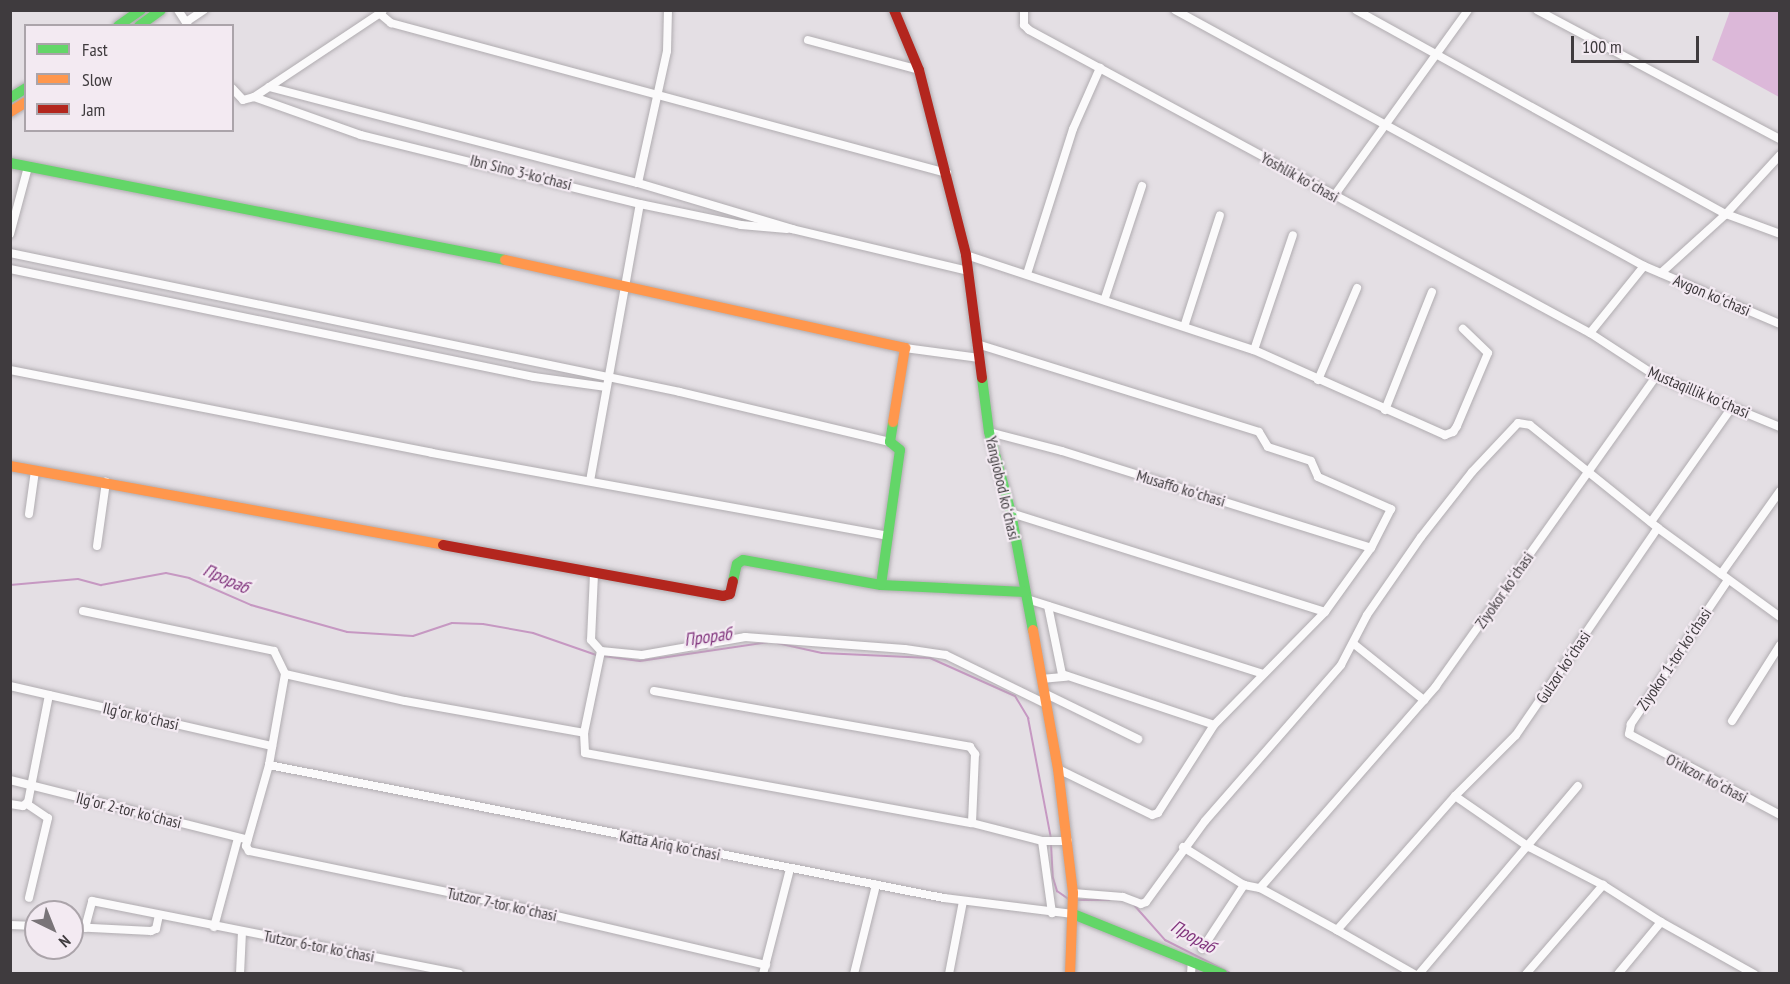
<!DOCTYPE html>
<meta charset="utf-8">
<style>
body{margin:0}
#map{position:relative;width:1790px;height:984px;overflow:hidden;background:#e4dfe4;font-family:"PT Sans Narrow",sans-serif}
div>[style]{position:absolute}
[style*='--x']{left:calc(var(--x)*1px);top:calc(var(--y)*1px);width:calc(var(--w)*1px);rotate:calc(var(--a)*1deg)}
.green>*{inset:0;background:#dcb8d9}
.stream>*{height:2px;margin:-1px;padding:0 1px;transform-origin:1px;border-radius:1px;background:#c698c2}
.roads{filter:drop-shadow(0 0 2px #b0acb0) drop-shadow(0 0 2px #b0acb0)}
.street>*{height:8px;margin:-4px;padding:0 4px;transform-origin:4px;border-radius:4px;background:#fbfafb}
.fast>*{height:10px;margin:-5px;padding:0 5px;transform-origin:5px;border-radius:5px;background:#63d668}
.slow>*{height:10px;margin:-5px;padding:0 5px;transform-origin:5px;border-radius:5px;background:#ff974d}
.jam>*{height:10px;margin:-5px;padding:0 5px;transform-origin:5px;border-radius:5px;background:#b3261e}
span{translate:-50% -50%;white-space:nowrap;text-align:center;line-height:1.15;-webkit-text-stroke:4.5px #f3eaf2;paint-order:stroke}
.street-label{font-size:16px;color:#3f3b3e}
.water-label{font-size:18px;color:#81347d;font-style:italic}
.frame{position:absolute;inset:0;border:12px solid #3f3b3e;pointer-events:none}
.legend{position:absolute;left:24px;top:24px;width:210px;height:108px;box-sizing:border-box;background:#f3eaf2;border:2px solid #aba4aa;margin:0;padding:8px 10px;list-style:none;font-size:18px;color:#3f3b3e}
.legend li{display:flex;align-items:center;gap:12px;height:30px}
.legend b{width:30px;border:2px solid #aba4aa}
.north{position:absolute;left:24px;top:900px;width:60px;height:60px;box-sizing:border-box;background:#f3eaf2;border:2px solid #aba4aa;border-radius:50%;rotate:137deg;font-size:16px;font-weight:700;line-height:24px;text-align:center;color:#3f3b3e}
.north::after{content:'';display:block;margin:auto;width:21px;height:27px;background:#797478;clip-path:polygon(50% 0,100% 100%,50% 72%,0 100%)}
.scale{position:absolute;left:1571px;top:36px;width:128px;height:27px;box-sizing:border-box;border:3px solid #3f3b3e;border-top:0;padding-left:8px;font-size:18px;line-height:21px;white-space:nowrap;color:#3f3b3e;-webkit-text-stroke:4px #f3eaf2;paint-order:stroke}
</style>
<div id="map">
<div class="green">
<div style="clip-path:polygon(1730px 11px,1779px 11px,1779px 97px,1712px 60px)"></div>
</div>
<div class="stream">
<div style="--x:10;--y:585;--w:68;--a:-5"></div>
<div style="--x:78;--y:579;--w:24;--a:15"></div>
<div style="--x:101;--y:585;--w:66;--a:-10.5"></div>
<div style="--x:166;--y:573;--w:24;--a:12"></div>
<div style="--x:189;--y:578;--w:68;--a:23.5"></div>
<div style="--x:251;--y:605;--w:100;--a:15.7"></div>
<div style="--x:347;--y:632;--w:66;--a:3.5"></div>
<div style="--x:413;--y:636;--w:41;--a:-18.4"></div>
<div style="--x:452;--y:623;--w:31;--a:2"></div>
<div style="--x:483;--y:624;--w:51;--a:10.2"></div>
<div style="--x:533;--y:633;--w:67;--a:19.2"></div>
<div style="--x:596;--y:655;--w:44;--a:7.8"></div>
<div style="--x:640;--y:661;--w:129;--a:-8.4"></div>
<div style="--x:777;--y:643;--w:46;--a:12.5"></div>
<div style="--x:822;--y:653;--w:108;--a:2.7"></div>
<div style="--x:930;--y:658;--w:93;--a:24.1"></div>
<div style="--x:1015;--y:696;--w:26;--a:59"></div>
<div style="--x:1028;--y:718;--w:123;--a:79.2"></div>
<div style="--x:1051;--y:844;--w:34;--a:87"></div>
<div style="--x:1053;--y:878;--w:14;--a:73"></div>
<div style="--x:1057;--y:891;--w:16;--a:35"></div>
<div style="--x:1076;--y:900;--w:33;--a:0"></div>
<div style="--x:1134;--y:905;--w:47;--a:48.5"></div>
<div style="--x:1165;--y:940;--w:75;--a:26.9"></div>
</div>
<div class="roads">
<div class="street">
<div style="--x:178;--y:10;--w:17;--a:57"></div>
<div style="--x:1024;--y:10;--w:15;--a:90"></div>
<div style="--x:1024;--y:25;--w:7;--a:45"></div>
<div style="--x:1029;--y:30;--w:638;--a:28.37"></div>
<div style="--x:1590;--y:333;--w:79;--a:33.1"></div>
<div style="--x:1656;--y:376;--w:134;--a:22.4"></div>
<div style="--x:1175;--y:10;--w:534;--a:28.63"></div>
<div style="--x:1644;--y:266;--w:148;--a:23.1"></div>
<div style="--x:1356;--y:10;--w:423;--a:28.9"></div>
<div style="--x:1726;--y:214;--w:58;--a:20.3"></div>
<div style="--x:1537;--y:10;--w:275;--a:28"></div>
<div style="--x:379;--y:13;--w:16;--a:40"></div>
<div style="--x:391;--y:23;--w:576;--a:15.1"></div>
<div style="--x:186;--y:22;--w:22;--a:-34"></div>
<div style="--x:808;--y:40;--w:115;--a:15.1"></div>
<div style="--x:269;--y:87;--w:381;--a:14.6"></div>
<div style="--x:638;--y:183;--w:161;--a:16.6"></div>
<div style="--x:792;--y:229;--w:181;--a:13.4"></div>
<div style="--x:232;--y:88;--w:16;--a:47"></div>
<div style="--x:243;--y:100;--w:11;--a:-15"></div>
<div style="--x:254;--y:97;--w:154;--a:-33.6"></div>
<div style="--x:254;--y:97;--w:114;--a:19.6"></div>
<div style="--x:361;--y:135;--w:287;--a:13.9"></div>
<div style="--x:640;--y:204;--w:103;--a:11.7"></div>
<div style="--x:741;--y:225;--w:46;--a:5"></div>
<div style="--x:638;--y:183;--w:135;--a:-77.6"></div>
<div style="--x:667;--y:51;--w:41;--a:-88.6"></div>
<div style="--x:1334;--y:196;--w:229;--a:-54.2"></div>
<div style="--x:10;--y:234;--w:69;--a:-75"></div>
<div style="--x:10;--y:253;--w:684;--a:11.72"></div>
<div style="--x:680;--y:392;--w:216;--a:13.4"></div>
<div style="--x:966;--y:255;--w:303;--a:18.3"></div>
<div style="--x:1254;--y:350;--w:209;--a:24"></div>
<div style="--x:1445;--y:435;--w:9;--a:-21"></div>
<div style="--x:1453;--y:432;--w:7;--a:-56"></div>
<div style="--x:1457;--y:426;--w:79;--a:-67"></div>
<div style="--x:1488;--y:353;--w:35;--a:-136"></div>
<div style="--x:10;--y:269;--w:535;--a:11.65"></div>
<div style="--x:534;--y:377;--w:73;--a:7.9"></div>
<div style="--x:1661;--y:273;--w:88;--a:-42.2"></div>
<div style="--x:1726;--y:214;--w:80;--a:-47.5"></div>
<div style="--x:1027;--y:274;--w:152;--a:-72.4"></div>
<div style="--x:1073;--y:129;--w:67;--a:-66.1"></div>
<div style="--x:1105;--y:298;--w:118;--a:-71.7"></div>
<div style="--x:1185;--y:324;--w:114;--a:-72.2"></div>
<div style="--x:1590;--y:333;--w:86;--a:-51.1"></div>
<div style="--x:977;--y:344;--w:295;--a:17.3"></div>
<div style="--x:1259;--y:432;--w:17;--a:59"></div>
<div style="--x:1268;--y:447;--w:45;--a:18"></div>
<div style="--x:1311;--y:461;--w:17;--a:66"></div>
<div style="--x:1318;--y:477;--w:80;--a:23.7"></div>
<div style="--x:1391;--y:509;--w:44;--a:117.1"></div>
<div style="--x:1371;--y:548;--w:79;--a:125.7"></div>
<div style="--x:1325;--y:612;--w:158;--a:134.5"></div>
<div style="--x:1214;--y:725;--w:104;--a:122.5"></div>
<div style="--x:1158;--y:813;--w:6;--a:162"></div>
<div style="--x:1152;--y:815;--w:105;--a:-153.9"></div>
<div style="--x:905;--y:348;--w:75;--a:7.7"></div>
<div style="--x:1254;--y:350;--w:121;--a:-71.3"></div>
<div style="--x:10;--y:370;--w:430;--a:11.1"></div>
<div style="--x:432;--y:453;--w:463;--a:10.3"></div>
<div style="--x:1318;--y:380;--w:100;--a:-67"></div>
<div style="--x:1385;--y:410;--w:127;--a:-68.3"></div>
<div style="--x:989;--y:432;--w:75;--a:14.6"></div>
<div style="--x:1062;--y:451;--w:324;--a:17.4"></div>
<div style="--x:590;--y:481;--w:281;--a:-79.8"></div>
<div style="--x:1011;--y:513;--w:329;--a:17.5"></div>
<div style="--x:29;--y:514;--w:43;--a:-82.1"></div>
<div style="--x:1651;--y:522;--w:141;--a:-54.8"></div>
<div style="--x:97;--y:546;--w:65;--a:-82"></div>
<div style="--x:594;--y:574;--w:66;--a:92.6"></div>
<div style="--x:591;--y:640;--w:15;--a:48"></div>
<div style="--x:601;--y:651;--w:41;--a:5.6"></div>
<div style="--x:642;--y:655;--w:105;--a:-9.9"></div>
<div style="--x:745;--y:637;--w:160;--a:4.3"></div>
<div style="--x:905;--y:649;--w:41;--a:8.3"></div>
<div style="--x:946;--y:655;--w:111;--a:26.1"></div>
<div style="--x:1721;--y:574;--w:102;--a:-54.6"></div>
<div style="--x:1728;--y:580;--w:174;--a:124"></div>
<div style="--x:1631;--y:724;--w:10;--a:101"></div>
<div style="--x:1629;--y:734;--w:171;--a:28.2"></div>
<div style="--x:1027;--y:599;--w:248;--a:17.6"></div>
<div style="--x:1048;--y:606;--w:69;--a:78.4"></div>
<div style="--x:1062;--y:674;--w:160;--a:18.5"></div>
<div style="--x:83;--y:611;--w:195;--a:11.8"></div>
<div style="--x:274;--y:651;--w:25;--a:64"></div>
<div style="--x:285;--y:674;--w:123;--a:12.7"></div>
<div style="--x:405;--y:701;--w:182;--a:10.1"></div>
<div style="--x:1354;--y:644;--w:90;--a:38.7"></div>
<div style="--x:601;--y:651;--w:84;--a:101.7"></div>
<div style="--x:584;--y:733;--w:20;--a:87"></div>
<div style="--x:585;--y:753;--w:393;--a:10.3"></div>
<div style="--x:972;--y:823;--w:72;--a:14.4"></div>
<div style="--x:1042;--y:841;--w:26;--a:0"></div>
<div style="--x:285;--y:674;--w:92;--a:100"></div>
<div style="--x:269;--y:765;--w:84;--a:105.9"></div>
<div style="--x:246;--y:846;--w:6;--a:59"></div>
<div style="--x:249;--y:851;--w:267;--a:11.7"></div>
<div style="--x:510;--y:905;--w:263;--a:13.2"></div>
<div style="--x:1041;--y:679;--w:25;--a:-5"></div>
<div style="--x:10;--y:686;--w:269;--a:12.9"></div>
<div style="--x:654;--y:691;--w:321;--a:10"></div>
<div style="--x:970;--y:747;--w:9;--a:54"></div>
<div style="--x:975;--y:754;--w:69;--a:92.5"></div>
<div style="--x:1044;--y:693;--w:105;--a:26.1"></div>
<div style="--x:1732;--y:721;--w:90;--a:-57.7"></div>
<div style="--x:269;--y:765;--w:688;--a:11.15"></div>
<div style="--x:944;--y:898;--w:130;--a:7.1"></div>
<div style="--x:10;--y:780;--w:245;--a:14.1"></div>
<div style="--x:1455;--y:796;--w:90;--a:34.6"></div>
<div style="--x:1529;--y:847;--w:83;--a:27.2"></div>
<div style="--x:1603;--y:885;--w:69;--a:32.5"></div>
<div style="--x:1661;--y:922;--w:67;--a:129.6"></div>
<div style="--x:10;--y:804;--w:13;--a:9"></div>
<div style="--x:23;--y:806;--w:6;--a:-39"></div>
<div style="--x:28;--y:802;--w:109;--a:-78.9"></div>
<div style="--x:27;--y:804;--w:25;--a:34"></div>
<div style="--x:48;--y:818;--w:82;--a:103.4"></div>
<div style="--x:1042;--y:841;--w:73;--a:82.1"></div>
<div style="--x:1183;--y:847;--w:72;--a:31.9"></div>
<div style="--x:1260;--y:888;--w:268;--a:-48.9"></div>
<div style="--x:1436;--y:686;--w:380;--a:-54.6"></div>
<div style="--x:1073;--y:893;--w:50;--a:4.6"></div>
<div style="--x:1123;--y:897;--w:19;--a:21"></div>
<div style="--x:1141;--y:904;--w:5;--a:-22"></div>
<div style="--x:1146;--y:902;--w:100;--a:-53.9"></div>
<div style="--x:1205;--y:821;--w:207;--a:-48.9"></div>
<div style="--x:1341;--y:665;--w:56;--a:-62.5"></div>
<div style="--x:1367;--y:615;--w:95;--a:-55.3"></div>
<div style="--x:1421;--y:537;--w:83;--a:-51.9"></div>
<div style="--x:1472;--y:472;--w:67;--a:-46.8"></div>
<div style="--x:1518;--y:423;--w:12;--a:9"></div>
<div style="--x:1530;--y:425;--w:164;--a:38.8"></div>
<div style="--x:1658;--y:528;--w:151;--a:36.1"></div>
<div style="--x:1661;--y:922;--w:107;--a:29.2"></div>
<div style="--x:10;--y:925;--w:26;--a:2"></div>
<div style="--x:72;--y:927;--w:79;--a:2.9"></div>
<div style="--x:151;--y:931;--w:5;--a:-22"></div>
<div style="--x:156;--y:929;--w:14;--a:-78"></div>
<div style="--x:214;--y:927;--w:92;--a:-74.9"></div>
<div style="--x:85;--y:928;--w:28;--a:-75"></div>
<div style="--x:92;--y:901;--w:374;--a:11.2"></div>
<div style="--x:1202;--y:949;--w:77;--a:-56.7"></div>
<div style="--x:1244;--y:885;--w:16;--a:11"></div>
<div style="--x:1260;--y:888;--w:88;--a:28.6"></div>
<div style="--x:240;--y:974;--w:42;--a:-87.3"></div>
<div style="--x:763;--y:974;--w:108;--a:-75.6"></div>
<div style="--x:854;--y:974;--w:92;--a:-76.1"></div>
<div style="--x:949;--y:974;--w:74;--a:-79.1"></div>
<div style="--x:1191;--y:974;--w:13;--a:-86"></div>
<div style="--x:1414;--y:974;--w:89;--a:-150.3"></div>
<div style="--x:1337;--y:930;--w:179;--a:-48.6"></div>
<div style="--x:1455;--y:796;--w:86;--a:-45"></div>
<div style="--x:1516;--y:735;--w:251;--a:-55.6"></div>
<div style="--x:1419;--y:974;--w:246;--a:-49.8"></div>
<div style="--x:1526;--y:974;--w:118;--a:-49.1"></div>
</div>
<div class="fast">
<div style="--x:118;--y:26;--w:28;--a:-35"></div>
<div style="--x:139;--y:26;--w:27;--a:-36"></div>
<div style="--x:10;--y:98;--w:19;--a:-32"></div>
<div style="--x:10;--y:163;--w:504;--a:11.09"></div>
<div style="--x:982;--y:378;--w:54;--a:82.6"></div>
<div style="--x:989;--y:432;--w:84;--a:74.8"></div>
<div style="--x:1011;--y:513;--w:119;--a:79.4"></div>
<div style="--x:733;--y:581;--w:17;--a:-77"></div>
<div style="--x:737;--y:564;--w:7;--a:-34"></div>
<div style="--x:743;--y:560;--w:140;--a:10.3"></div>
<div style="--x:881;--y:585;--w:144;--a:2.8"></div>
<div style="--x:881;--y:585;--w:136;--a:-82"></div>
<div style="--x:900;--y:450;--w:13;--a:-141"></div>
<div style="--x:890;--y:442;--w:20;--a:-81"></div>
<div style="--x:1073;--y:914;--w:161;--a:21.9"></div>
</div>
<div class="slow">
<div style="--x:10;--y:112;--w:19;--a:-32"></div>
<div style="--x:505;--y:260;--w:410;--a:12.4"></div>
<div style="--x:905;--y:348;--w:75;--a:99.2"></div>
<div style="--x:10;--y:466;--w:440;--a:10.3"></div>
<div style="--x:1033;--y:630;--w:141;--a:79.8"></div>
<div style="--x:1058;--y:769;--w:125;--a:83.1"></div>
<div style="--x:1073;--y:893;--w:81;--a:92.1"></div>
</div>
<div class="jam">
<div style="--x:894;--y:10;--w:65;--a:67.4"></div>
<div style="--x:919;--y:70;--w:191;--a:75.7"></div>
<div style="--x:966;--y:255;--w:124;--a:82.6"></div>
<div style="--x:443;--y:545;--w:285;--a:10.3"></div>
<div style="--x:723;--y:596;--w:7;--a:-16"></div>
<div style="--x:730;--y:594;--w:13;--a:-77"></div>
</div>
</div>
<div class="street-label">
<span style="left:521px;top:172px;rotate:14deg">Ibn Sino 3-koʼchasi</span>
<span style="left:1300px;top:177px;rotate:29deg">Yoshlik koʻchasi</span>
<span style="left:1712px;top:295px;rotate:23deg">Avgon koʻchasi</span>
<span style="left:1699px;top:392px;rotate:23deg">Mustaqillik koʻchasi</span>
<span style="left:1003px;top:488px;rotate:77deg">Yangiobod koʻchasi</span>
<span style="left:1181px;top:488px;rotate:17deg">Musaffo koʻchasi</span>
<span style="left:1504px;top:590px;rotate:-55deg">Ziyokor koʻchasi</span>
<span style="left:1674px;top:659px;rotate:-56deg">Ziyokor 1-tor koʻchasi</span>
<span style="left:1563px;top:667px;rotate:-56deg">Gulzor koʻchasi</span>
<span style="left:141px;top:716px;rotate:13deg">Ilgʻor koʻchasi</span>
<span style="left:1707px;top:778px;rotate:27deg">O'rikzor koʻchasi</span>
<span style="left:129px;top:810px;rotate:14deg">Ilgʻor 2-tor koʻchasi</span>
<span style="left:670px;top:845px;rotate:11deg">Katta Ariq koʻchasi</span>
<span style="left:502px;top:904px;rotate:12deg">Tutzor 7-tor koʻchasi</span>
<span style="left:319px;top:946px;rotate:11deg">Tutzor 6-tor koʻchasi</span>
</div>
<div class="water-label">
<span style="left:226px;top:579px;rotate:24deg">Прораб</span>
<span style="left:708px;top:637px;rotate:-8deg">Прораб</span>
<span style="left:1193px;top:937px;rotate:30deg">Прораб</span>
</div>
<div class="frame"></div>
<ul class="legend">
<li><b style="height:8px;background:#63d668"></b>Fast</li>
<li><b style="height:8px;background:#ff974d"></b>Slow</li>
<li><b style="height:8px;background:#b3261e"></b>Jam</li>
</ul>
<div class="north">N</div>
<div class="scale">100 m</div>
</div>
